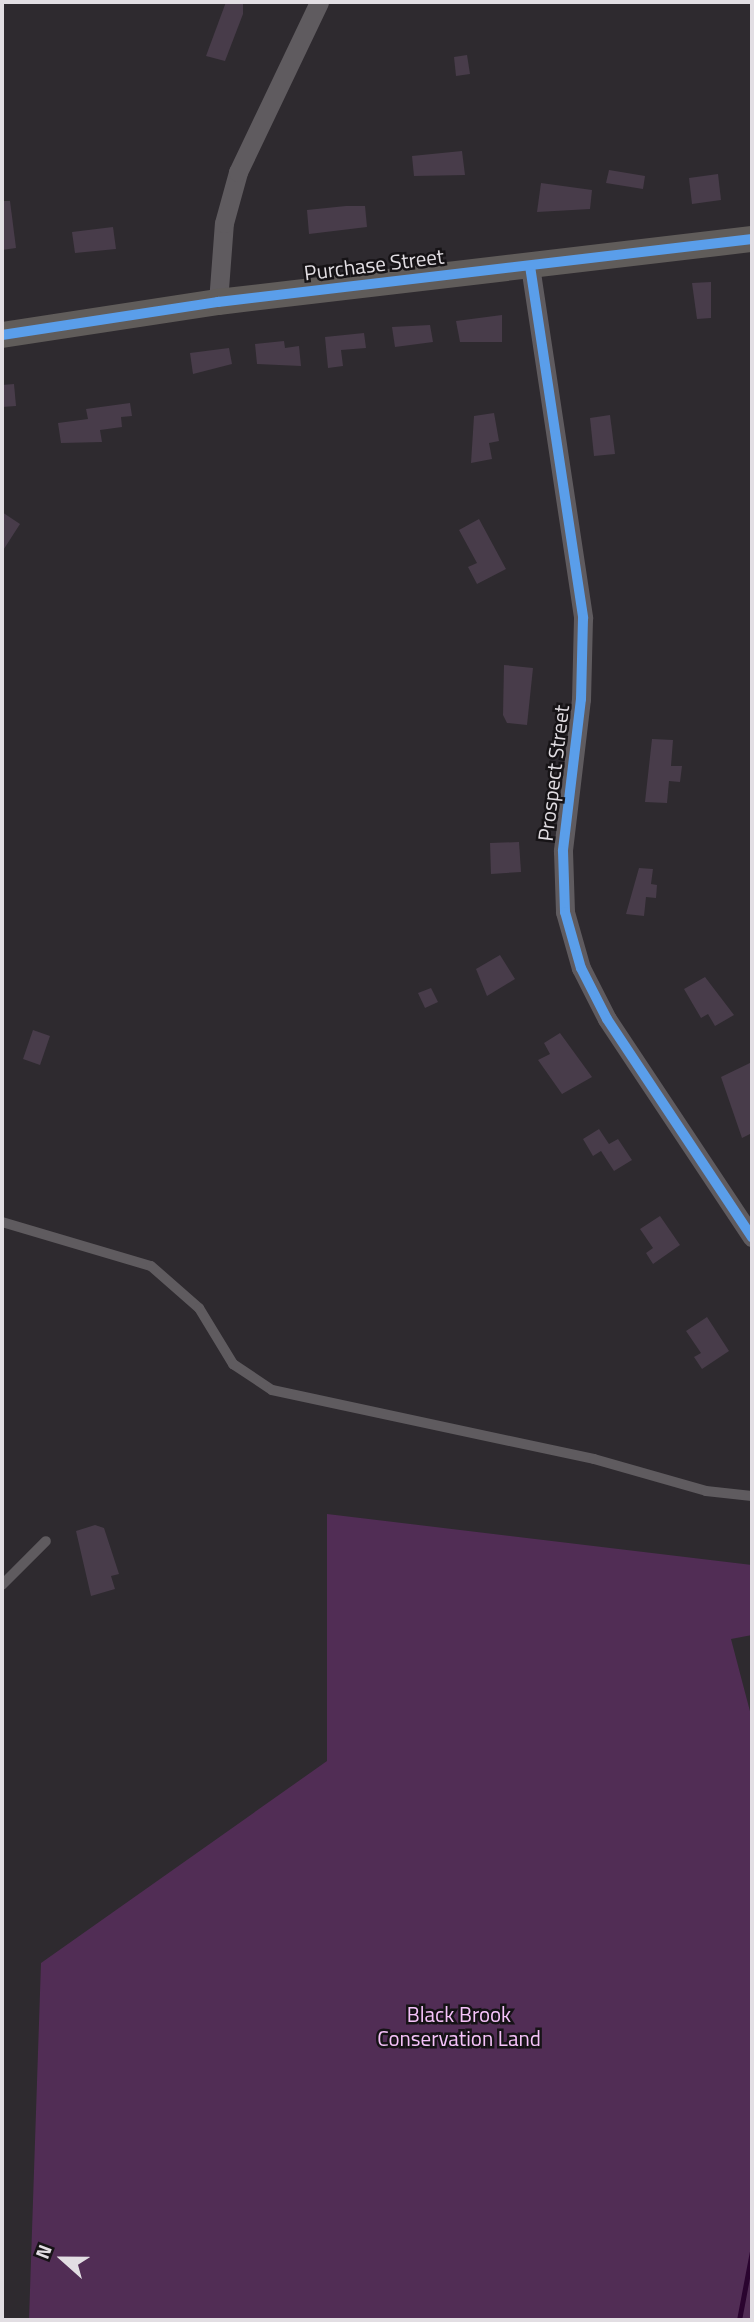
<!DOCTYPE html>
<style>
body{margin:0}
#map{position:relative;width:754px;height:2322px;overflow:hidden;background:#2e2a2f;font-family:"Titillium Web",sans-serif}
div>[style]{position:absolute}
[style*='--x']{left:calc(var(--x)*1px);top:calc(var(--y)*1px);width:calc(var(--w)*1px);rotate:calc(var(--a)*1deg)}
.green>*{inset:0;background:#512d55}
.stream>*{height:5px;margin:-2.5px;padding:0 2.5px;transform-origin:2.5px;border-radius:2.5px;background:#2a042f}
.building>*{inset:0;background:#483c4a}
.lane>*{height:10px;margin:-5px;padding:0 5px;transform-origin:5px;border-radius:5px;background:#5f5b5f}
.street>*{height:19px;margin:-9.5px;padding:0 9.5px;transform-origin:9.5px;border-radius:9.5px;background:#5f5b5f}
.secondary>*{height:26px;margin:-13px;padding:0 13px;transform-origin:13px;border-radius:13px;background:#605c5a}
.cycleway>*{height:10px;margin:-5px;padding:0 5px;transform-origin:5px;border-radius:5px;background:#5a9eea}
span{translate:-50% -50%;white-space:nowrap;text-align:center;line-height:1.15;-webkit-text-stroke:5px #161316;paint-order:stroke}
.street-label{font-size:21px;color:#e2dee3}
.park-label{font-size:21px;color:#f6c3fa}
.frame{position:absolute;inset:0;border:4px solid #e2dee3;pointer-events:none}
.north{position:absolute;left:28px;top:2224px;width:70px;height:70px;-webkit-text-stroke:5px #161316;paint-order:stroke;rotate:291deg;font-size:19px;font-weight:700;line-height:28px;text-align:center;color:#e2dee3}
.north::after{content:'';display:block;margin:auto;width:24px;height:32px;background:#e2dee3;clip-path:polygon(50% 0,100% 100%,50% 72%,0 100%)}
</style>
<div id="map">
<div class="green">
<div style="clip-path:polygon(327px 1514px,752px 1565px,752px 1635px,731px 1639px,752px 1719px,752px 2320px,29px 2320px,41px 1963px,327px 1761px)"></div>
</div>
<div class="stream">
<div style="--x:739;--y:2320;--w:70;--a:-79.3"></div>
</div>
<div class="building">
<div style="clip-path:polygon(226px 2px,243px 4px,243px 14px,225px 61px,206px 56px)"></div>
<div style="clip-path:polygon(467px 55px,470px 74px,456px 76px,454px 57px)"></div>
<div style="clip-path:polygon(462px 151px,465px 175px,414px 176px,412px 156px)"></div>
<div style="clip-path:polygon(609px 170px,645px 176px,643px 189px,606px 183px)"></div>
<div style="clip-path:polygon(718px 174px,721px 200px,692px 204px,689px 178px)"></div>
<div style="clip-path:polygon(541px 183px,592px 190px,590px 209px,537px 212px)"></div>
<div style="clip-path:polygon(2px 201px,10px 201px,16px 248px,2px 250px)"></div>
<div style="clip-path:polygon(346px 206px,365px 206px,367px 227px,309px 234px,307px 210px)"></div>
<div style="clip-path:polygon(113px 227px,116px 249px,75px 253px,72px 232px)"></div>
<div style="clip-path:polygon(711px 282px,711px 318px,697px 319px,692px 283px)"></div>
<div style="clip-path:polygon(502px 315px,502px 342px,460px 342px,456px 321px)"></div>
<div style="clip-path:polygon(430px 325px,433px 342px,395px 347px,392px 327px)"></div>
<div style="clip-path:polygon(364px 333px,366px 348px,341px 350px,343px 366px,328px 368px,325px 337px)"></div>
<div style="clip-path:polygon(284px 341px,285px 348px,299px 346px,301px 366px,257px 364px,255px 344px)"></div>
<div style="clip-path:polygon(229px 348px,232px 364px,193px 374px,190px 353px)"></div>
<div style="clip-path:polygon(14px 384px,16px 406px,2px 407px,2px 385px)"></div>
<div style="clip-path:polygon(130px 403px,132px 416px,121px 417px,122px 427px,100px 430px,102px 442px,61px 443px,58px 423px,88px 419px,86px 409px)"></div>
<div style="clip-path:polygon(494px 413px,499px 441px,489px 443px,492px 459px,471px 463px,474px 416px)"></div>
<div style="clip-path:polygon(610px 415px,615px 454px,594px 456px,590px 418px)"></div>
<div style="clip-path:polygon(2px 512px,20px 524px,2px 552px)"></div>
<div style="clip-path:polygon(479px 519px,506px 569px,477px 584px,468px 567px,477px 563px,459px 530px)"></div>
<div style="clip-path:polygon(504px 665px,533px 668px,527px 725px,507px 723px,503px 715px)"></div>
<div style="clip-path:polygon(652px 739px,673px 740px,671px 766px,682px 766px,680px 782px,669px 781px,667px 803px,645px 802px)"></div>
<div style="clip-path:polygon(519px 842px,521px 872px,491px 874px,490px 843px)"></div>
<div style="clip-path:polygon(639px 868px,653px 869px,651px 884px,657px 885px,656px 898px,646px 897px,644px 916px,626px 914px)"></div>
<div style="clip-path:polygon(500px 955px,515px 979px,487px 996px,476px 969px)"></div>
<div style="clip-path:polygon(705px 977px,734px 1015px,715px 1026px,708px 1014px,701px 1018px,684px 989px)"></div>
<div style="clip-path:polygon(431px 988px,438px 1002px,425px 1008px,418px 993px)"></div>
<div style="clip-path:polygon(33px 1030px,50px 1036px,40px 1065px,23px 1059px)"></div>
<div style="clip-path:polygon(560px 1033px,592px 1077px,562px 1094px,538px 1060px,550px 1054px,544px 1043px)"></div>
<div style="clip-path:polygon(752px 1062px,752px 1133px,742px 1138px,721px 1077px)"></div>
<div style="clip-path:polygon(599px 1129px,609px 1144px,618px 1139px,632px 1160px,614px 1171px,601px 1151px,593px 1156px,583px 1139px)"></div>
<div style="clip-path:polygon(660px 1216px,680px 1245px,653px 1264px,646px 1253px,653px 1248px,640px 1229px)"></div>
<div style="clip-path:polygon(707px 1317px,729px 1351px,702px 1369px,694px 1357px,701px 1353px,686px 1331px)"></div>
<div style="clip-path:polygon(95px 1525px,104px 1528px,119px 1574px,111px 1576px,115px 1589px,91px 1596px,76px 1531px)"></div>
</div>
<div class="lane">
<div style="--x:2;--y:1222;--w:155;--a:16.5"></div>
<div style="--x:151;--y:1266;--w:64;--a:41.2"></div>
<div style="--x:199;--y:1308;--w:66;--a:58.7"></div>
<div style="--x:233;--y:1364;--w:47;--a:33.7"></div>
<div style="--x:272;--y:1390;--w:329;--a:12.1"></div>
<div style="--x:594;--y:1459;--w:116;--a:15.9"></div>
<div style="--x:706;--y:1491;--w:46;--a:6.2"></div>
<div style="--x:2;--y:1585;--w:62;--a:-45"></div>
</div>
<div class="street">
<div style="--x:530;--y:266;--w:356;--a:81.4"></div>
<div style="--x:583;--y:618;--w:81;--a:91.4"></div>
<div style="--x:581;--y:699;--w:153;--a:96.8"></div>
<div style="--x:563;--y:851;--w:61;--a:88.1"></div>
<div style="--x:565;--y:912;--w:58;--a:74.1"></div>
<div style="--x:581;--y:968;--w:57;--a:63"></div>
<div style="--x:607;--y:1019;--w:262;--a:56.4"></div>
<div style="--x:218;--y:302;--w:79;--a:-85.7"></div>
<div style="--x:224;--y:223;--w:53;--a:-74.6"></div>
<div style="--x:238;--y:172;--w:188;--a:-64.5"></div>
</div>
<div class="secondary">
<div style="--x:2;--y:335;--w:219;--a:-8.7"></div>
<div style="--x:218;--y:302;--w:538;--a:-6.73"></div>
</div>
<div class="cycleway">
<div style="--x:530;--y:266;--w:356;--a:81.4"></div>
<div style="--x:583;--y:618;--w:81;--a:91.4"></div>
<div style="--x:581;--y:699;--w:153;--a:96.8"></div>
<div style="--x:563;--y:851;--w:61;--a:88.1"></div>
<div style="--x:565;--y:912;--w:58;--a:74.1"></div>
<div style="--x:581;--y:968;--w:57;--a:63"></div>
<div style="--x:607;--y:1019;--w:262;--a:56.4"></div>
<div style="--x:2;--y:335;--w:219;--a:-8.7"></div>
<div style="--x:218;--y:302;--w:538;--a:-6.73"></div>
</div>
<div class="street-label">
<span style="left:374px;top:264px;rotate:-7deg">Purchase Street</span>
<span style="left:553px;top:773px;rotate:-83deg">Prospect Street</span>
</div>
<div class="park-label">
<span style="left:459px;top:2026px">Black Brook<br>Conservation Land</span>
</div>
<div class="frame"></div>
<div class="north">N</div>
</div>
